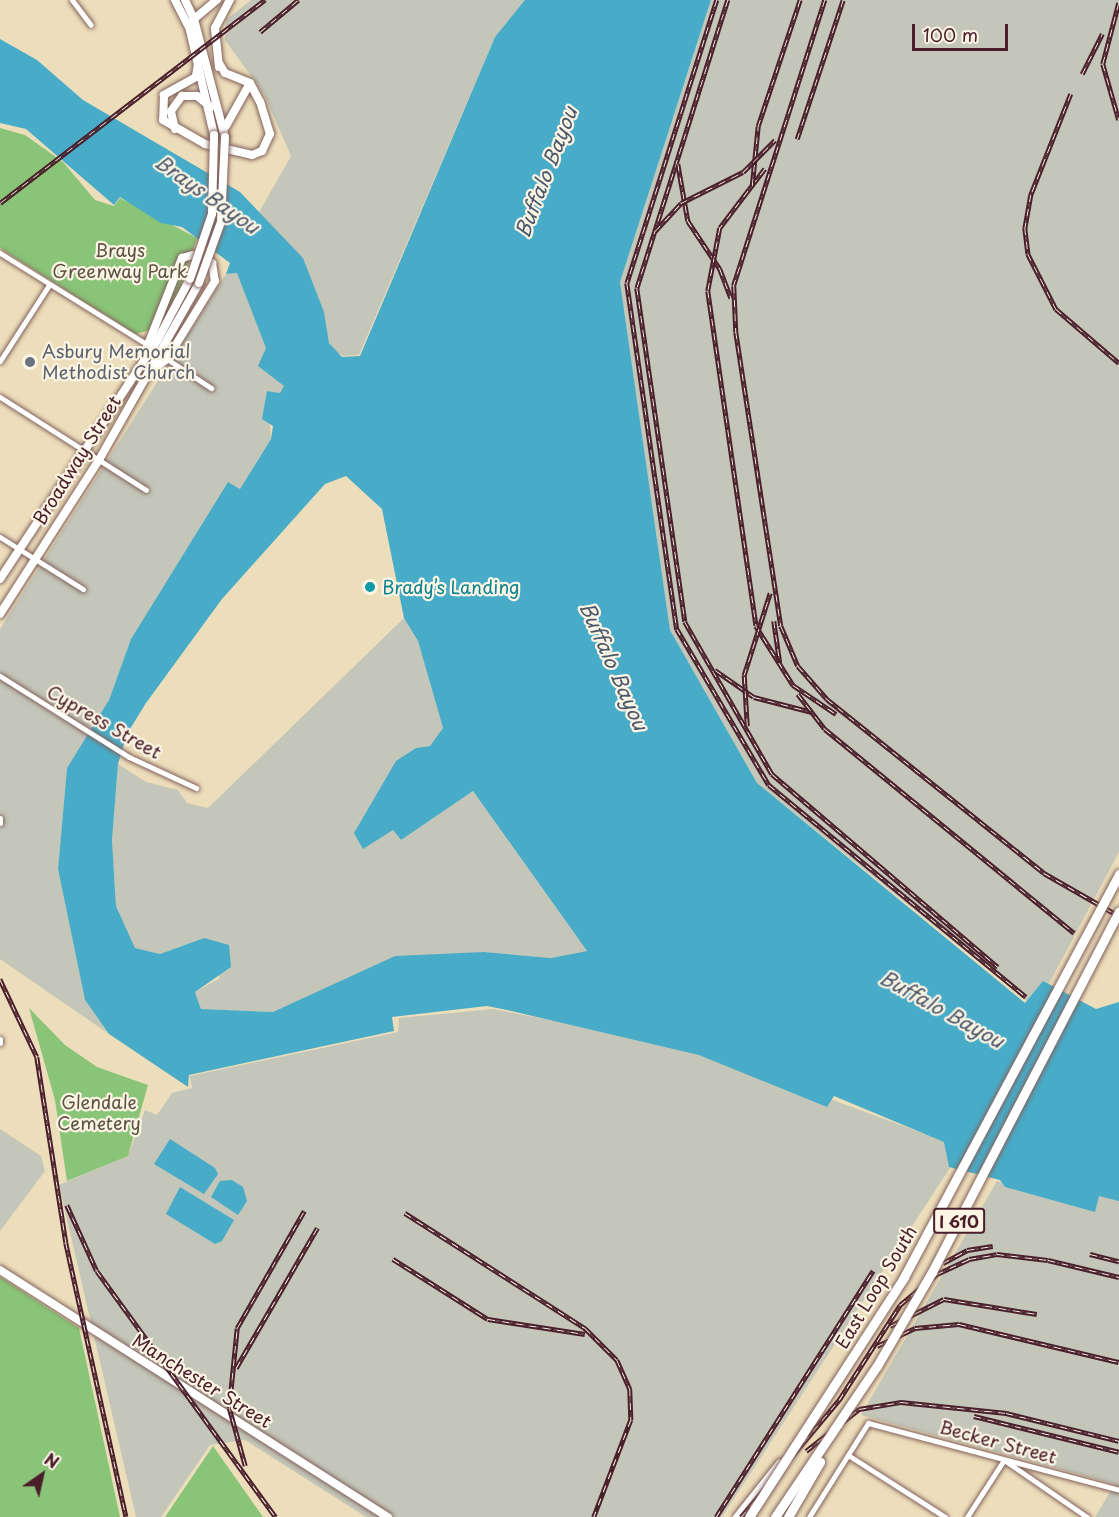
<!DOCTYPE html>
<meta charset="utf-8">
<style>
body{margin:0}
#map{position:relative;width:1119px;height:1517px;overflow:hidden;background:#eddebb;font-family:"Playpen Sans",sans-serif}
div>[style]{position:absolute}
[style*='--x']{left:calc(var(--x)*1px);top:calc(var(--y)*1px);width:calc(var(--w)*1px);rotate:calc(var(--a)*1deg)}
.industrial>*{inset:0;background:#c3c6b9}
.green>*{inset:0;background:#8ac478}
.water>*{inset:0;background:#48acc8}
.roads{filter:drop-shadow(0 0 2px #83625d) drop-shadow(0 0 2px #83625d)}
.street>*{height:5px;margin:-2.5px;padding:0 2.5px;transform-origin:2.5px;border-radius:2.5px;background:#fff}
.secondary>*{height:8px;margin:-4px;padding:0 4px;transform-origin:4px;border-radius:4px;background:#fff}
.primary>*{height:8px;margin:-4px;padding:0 4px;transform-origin:4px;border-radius:4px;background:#fff}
.highway>*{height:9px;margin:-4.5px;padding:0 4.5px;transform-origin:4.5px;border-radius:4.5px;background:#fff}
.rail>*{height:4.5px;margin-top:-2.25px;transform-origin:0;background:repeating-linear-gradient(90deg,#fcf5e5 0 7px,#4a1f2b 0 14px);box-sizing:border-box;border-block:2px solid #4a1f2b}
.bridges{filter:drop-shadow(0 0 2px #83625d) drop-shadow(0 0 2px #83625d)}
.primary-bridge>*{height:8px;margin:-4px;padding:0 4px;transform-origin:4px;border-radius:4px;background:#fff}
.highway-bridge>*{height:9px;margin:-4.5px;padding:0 4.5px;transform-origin:4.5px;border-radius:4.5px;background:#fff}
.dots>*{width:16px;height:16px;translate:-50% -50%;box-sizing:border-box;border:3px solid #fcf5e5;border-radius:50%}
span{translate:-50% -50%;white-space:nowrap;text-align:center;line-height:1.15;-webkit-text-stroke:4.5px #fcf5e5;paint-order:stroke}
.shield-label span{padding:2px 4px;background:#fcf5e5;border:2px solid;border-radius:4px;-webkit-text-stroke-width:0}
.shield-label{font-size:16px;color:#4a1f2b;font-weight:700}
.park-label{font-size:18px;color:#5d5142}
.worship-label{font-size:18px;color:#5b616d}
.left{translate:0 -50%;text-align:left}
.street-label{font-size:18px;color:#4a1f2b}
.culture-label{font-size:18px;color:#0d838f}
.water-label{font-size:20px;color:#49576a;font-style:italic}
.north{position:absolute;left:12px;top:1445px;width:60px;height:60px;-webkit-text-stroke:4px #fcf5e5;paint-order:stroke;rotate:34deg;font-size:16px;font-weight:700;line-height:24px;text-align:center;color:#4a1f2b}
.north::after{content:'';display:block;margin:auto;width:21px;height:27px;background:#4a1f2b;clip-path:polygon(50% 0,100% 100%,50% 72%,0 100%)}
.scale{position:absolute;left:912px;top:24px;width:96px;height:27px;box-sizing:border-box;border:3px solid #4a1f2b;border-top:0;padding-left:8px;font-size:18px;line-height:21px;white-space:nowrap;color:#4a1f2b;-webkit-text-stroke:4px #fcf5e5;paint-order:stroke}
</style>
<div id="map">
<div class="industrial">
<div style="clip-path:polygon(251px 0,526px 0,495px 37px,359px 355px,343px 356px,325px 344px,258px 214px,291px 156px,264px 94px,225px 40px,226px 20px)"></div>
<div style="clip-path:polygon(711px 0,1119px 0,1119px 852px,1036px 1008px,757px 783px,670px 630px,620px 282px)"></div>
<div style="clip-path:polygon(237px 273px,285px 386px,280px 393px,267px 391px,271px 439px,240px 489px,228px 482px,131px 639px,109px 700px,67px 768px,58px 869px,85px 1000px,109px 1034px,0 959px,0 629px,226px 274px)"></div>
<div style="clip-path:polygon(404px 618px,418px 640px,443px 728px,430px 746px,416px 748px,393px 830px,401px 840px,473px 791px,587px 951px,551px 958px,484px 952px,322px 991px,273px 1012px,201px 1009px,195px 992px,220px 978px,204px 938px,160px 954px,135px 948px,116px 906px,112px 840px,118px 764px,146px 782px,178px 790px,187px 803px,208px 808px)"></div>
<div style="clip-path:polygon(493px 1009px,689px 1047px,963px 1148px,722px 1517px,366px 1517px,245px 1440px,210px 1445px,161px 1517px,136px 1517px,59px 1185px,128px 1156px,145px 1110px,157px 1115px,172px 1093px,192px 1088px,190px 1076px,398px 1032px,399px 1018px)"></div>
<div style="clip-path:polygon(0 1129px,41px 1156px,45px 1171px,0 1231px)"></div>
<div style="clip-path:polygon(997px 1181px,1093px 1209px,1099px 1191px,1119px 1196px,1119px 1517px,1095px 1517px,1115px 1484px,861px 1415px)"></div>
</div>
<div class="green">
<div style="clip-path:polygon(0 128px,25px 135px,63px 162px,95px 200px,114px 206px,120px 198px,197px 238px,180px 289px,158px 328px,135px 334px,0 248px)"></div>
<div style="clip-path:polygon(29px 1008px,65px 1045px,97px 1067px,148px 1085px,128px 1156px,67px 1181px,55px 1100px)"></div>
<div style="clip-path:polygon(0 1277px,79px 1328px,120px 1517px,0 1517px)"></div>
<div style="clip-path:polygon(213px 1446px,263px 1517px,165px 1517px)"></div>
</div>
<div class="water">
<div style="clip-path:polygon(evenodd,525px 0,711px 0,620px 282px,670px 630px,757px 783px,1025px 1003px,1043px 981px,1096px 1009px,1119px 1002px,1119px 1201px,1099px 1196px,1095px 1212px,1005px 1187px,1000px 1180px,949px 1167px,944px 1142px,834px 1096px,827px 1107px,699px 1055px,507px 1010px,487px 1006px,392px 1017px,394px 1031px,189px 1075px,188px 1087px,109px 1034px,85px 1000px,58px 869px,67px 768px,109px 700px,131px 639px,228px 482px,240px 489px,271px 439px,273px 426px,262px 419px,267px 391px,280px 393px,284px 386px,258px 366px,266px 348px,237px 273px,226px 274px,230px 263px,182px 227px,161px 223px,120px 197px,114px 205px,26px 129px,0 123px,0 39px,37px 60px,83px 100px,240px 192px,303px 258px,324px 312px,329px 343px,342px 357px,360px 356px,495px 37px,525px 0,346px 476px,382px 509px,404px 618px,418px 641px,443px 728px,430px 746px,416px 748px,396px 761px,354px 833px,363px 849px,393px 830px,401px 840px,473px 791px,587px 951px,551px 958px,484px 952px,395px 956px,273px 1012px,201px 1009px,195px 992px,231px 967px,229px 945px,204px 938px,160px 954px,135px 948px,116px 906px,112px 840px,118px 764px,127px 734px,146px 703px,222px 599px,325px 484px,346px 476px)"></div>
<div style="clip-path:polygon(170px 1139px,215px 1168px,218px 1174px,204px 1194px,154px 1164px)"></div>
<div style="clip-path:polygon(232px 1180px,243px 1187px,247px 1201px,238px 1215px,211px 1197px,220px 1181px)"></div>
<div style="clip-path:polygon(180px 1187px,234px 1220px,222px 1241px,215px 1244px,166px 1214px)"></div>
</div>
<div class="roads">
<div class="street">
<div style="--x:72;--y:0;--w:31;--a:53"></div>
<div style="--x:0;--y:253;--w:174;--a:31.9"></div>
<div style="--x:167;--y:359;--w:53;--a:33.4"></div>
<div style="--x:0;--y:361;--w:90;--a:-57.2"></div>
<div style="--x:0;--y:397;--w:173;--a:32.5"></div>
<div style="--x:0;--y:537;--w:98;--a:32.1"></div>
<div style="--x:0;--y:676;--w:152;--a:32.1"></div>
<div style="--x:129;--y:757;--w:74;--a:24.8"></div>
<div style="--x:0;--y:818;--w:5;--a:90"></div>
<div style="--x:0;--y:1039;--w:4;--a:90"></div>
<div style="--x:848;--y:1455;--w:115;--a:32.6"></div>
<div style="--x:809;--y:1517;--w:111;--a:-57.9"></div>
<div style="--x:868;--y:1423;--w:260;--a:14.9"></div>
<div style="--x:967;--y:1517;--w:68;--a:-57"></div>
<div style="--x:1004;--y:1460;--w:101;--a:34.5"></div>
</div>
<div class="secondary">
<div style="--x:175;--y:0;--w:34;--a:63"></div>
<div style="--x:185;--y:0;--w:21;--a:65"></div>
<div style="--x:0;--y:1270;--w:460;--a:32.5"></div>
</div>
<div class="primary">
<div style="--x:194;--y:19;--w:122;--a:75.3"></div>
<div style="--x:199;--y:57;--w:20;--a:99"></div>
<div style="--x:196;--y:77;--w:37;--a:151"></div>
<div style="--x:164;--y:95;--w:25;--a:92"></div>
<div style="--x:163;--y:120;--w:48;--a:29.7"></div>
<div style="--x:205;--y:144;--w:48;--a:13.2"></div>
<div style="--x:252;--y:155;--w:11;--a:-22"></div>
<div style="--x:262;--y:151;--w:19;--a:-65"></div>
<div style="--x:270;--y:134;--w:34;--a:-107"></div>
<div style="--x:260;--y:102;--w:21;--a:-118"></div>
<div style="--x:250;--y:83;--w:27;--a:-158"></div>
<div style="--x:225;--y:73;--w:12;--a:-121"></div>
<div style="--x:219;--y:67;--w:39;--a:-96"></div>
<div style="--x:215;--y:28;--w:32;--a:-62"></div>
<div style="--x:226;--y:126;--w:49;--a:-60.8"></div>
<div style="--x:175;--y:129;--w:18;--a:-103"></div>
<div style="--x:171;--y:111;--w:19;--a:-54"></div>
<div style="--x:182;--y:96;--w:15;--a:0"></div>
<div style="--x:197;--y:96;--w:18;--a:38"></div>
<div style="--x:214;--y:135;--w:108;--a:-102.9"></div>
<div style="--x:190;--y:30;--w:12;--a:-70"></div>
<div style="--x:194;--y:19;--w:30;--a:-40"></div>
<div style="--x:147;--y:347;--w:96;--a:-68.5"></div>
<div style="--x:182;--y:258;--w:11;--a:-15"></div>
<div style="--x:193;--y:255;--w:21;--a:23"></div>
<div style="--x:212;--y:263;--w:18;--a:81"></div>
<div style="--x:215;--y:281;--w:92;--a:121.6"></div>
<div style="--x:167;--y:359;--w:15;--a:143"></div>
<div style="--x:0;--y:579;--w:285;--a:-56.6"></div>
<div style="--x:157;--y:341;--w:70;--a:-62"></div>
<div style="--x:0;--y:614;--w:183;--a:-57.3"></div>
<div style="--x:99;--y:460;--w:203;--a:-60.5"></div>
</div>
<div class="highway">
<div style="--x:737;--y:1517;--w:69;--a:-51.5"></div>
</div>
</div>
<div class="rail">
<div style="--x:717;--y:0;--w:297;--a:107.6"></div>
<div style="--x:627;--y:283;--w:350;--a:81.8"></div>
<div style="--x:677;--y:629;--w:181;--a:59.5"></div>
<div style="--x:769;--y:785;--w:333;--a:39.5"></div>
<div style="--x:728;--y:0;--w:302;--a:107.5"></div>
<div style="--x:637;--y:288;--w:337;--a:81.8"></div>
<div style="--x:685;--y:622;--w:175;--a:60.2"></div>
<div style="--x:772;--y:774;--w:297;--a:40.5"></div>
<div style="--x:825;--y:0;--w:300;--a:107.7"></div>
<div style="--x:734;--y:286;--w:46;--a:87.5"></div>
<div style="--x:736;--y:332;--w:297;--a:81.3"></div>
<div style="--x:781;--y:626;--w:43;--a:67"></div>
<div style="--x:798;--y:666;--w:44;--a:48.7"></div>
<div style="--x:827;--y:699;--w:278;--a:38.7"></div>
<div style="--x:1044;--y:873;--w:86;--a:29.8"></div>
<div style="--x:1119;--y:3;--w:63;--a:104.7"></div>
<div style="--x:1103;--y:64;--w:58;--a:74.1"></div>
<div style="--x:260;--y:32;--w:50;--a:-40.1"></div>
<div style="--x:1082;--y:74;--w:45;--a:-63.4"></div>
<div style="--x:1071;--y:94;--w:109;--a:111.6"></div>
<div style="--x:1031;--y:195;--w:34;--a:100"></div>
<div style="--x:1025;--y:228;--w:26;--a:83"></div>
<div style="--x:1028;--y:254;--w:62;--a:63"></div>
<div style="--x:1056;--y:309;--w:83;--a:40.6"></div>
<div style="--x:797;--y:139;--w:146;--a:-71.7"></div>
<div style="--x:678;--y:164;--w:58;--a:80"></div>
<div style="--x:688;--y:221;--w:58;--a:56.3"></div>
<div style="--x:720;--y:269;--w:31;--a:69"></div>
<div style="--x:765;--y:169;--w:74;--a:127.3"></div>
<div style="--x:720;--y:228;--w:64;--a:100.8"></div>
<div style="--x:708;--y:291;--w:338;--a:81.8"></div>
<div style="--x:756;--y:626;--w:70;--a:57.9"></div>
<div style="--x:793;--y:685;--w:52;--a:34"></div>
<div style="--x:752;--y:186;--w:60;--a:-84.3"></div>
<div style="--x:758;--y:126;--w:133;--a:-71.6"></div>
<div style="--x:0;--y:203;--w:334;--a:-37.5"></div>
<div style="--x:655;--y:231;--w:38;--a:-47"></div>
<div style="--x:681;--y:203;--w:69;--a:-26.6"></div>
<div style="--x:743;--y:172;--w:45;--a:-45"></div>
<div style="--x:774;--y:621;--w:42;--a:81.9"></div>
<div style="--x:715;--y:670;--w:47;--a:34.7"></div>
<div style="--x:754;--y:697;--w:60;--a:14.5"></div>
<div style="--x:798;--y:694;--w:44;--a:52.4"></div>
<div style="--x:825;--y:729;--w:322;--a:39.3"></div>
<div style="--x:747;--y:726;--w:51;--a:-93.4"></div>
<div style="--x:744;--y:675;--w:86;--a:-72.4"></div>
<div style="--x:0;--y:979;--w:86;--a:64.6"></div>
<div style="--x:37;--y:1057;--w:188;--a:81.1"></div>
<div style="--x:66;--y:1243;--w:280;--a:77.6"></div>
<div style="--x:67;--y:1205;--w:72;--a:65.6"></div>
<div style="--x:97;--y:1271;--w:304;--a:54"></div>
<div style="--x:405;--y:1213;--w:214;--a:32.6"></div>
<div style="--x:585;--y:1328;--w:45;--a:45"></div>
<div style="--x:617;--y:1360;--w:32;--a:66"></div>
<div style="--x:630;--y:1389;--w:31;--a:88"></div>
<div style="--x:631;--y:1420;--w:104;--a:110.9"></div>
<div style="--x:1090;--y:1254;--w:30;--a:14"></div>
<div style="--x:393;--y:1259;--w:112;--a:32.3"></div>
<div style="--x:488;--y:1319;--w:98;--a:8.8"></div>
<div style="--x:943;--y:1263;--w:27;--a:-28"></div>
<div style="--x:967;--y:1250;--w:26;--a:-9"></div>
<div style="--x:890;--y:1326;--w:60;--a:-26.6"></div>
<div style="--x:944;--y:1299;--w:94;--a:9.2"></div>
<div style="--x:877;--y:1346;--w:42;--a:-25.3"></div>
<div style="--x:915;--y:1328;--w:44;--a:-5.2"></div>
<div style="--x:959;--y:1324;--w:164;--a:13.4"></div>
<div style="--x:236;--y:1368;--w:162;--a:-59.9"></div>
<div style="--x:974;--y:1416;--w:149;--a:13.9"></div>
<div style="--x:806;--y:1451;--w:68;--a:-38.4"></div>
<div style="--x:859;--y:1409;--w:43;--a:-9.5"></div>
<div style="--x:901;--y:1402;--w:106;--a:6"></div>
<div style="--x:1006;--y:1413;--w:116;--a:13.9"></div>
<div style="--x:245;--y:1466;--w:60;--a:-105.4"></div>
<div style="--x:229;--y:1408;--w:80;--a:-84.3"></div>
<div style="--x:237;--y:1328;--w:135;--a:-60.2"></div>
<div style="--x:716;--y:1517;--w:292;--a:-57.5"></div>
<div style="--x:741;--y:1517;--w:153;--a:-50.1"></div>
<div style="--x:839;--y:1400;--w:113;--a:-57.3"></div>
<div style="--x:900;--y:1305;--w:48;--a:-40"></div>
<div style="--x:937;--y:1274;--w:35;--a:-25"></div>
<div style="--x:969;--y:1259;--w:28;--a:-10"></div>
<div style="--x:997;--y:1254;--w:51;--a:6.7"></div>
<div style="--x:1048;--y:1260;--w:73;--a:13.5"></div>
</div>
<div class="bridges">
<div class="primary-bridge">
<div style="--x:190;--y:279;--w:69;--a:-71.3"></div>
<div style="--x:212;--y:214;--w:79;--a:-88.5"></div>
<div style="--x:199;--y:283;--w:65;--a:-70.2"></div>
<div style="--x:221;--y:222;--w:85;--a:-87.3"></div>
</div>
<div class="highway-bridge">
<div style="--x:749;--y:1517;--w:286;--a:-57.1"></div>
<div style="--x:904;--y:1277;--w:457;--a:-61.9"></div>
<div style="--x:775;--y:1517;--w:182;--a:-56"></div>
<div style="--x:877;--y:1366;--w:109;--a:-59.7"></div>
<div style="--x:932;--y:1272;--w:406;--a:-62.6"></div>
<div style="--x:788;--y:1517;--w:64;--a:-59.8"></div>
</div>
</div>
<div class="dots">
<div style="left:30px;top:362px;background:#6b7280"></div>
<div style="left:370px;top:587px;background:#0f9aa8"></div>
</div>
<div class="shield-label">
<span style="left:959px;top:1221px">I 610</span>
</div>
<div class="park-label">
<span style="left:120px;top:261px">Brays<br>Greenway Park</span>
<span style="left:99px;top:1113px">Glendale<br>Cemetery</span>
</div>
<div class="worship-label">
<span class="left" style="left:42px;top:362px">Asbury Memorial<br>Methodist Church</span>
</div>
<div class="street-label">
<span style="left:77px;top:460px;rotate:-58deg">Broadway Street</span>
<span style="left:104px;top:722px;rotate:30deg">Cypress Street</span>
<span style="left:876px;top:1287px;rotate:-59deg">East Loop South</span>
<span style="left:202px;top:1381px;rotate:32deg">Manchester Street</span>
<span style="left:998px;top:1442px;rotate:15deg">Becker Street</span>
</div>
<div class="culture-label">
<span class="left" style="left:382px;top:587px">Brady’s Landing</span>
</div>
<div class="water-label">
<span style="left:546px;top:172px;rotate:-69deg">Buffalo Bayou</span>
<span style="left:207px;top:194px;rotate:35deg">Brays Bayou</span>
<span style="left:614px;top:666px;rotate:66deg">Buffalo Bayou</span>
<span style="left:942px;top:1009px;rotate:29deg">Buffalo Bayou</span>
</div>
<div class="north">N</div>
<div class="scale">100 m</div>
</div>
